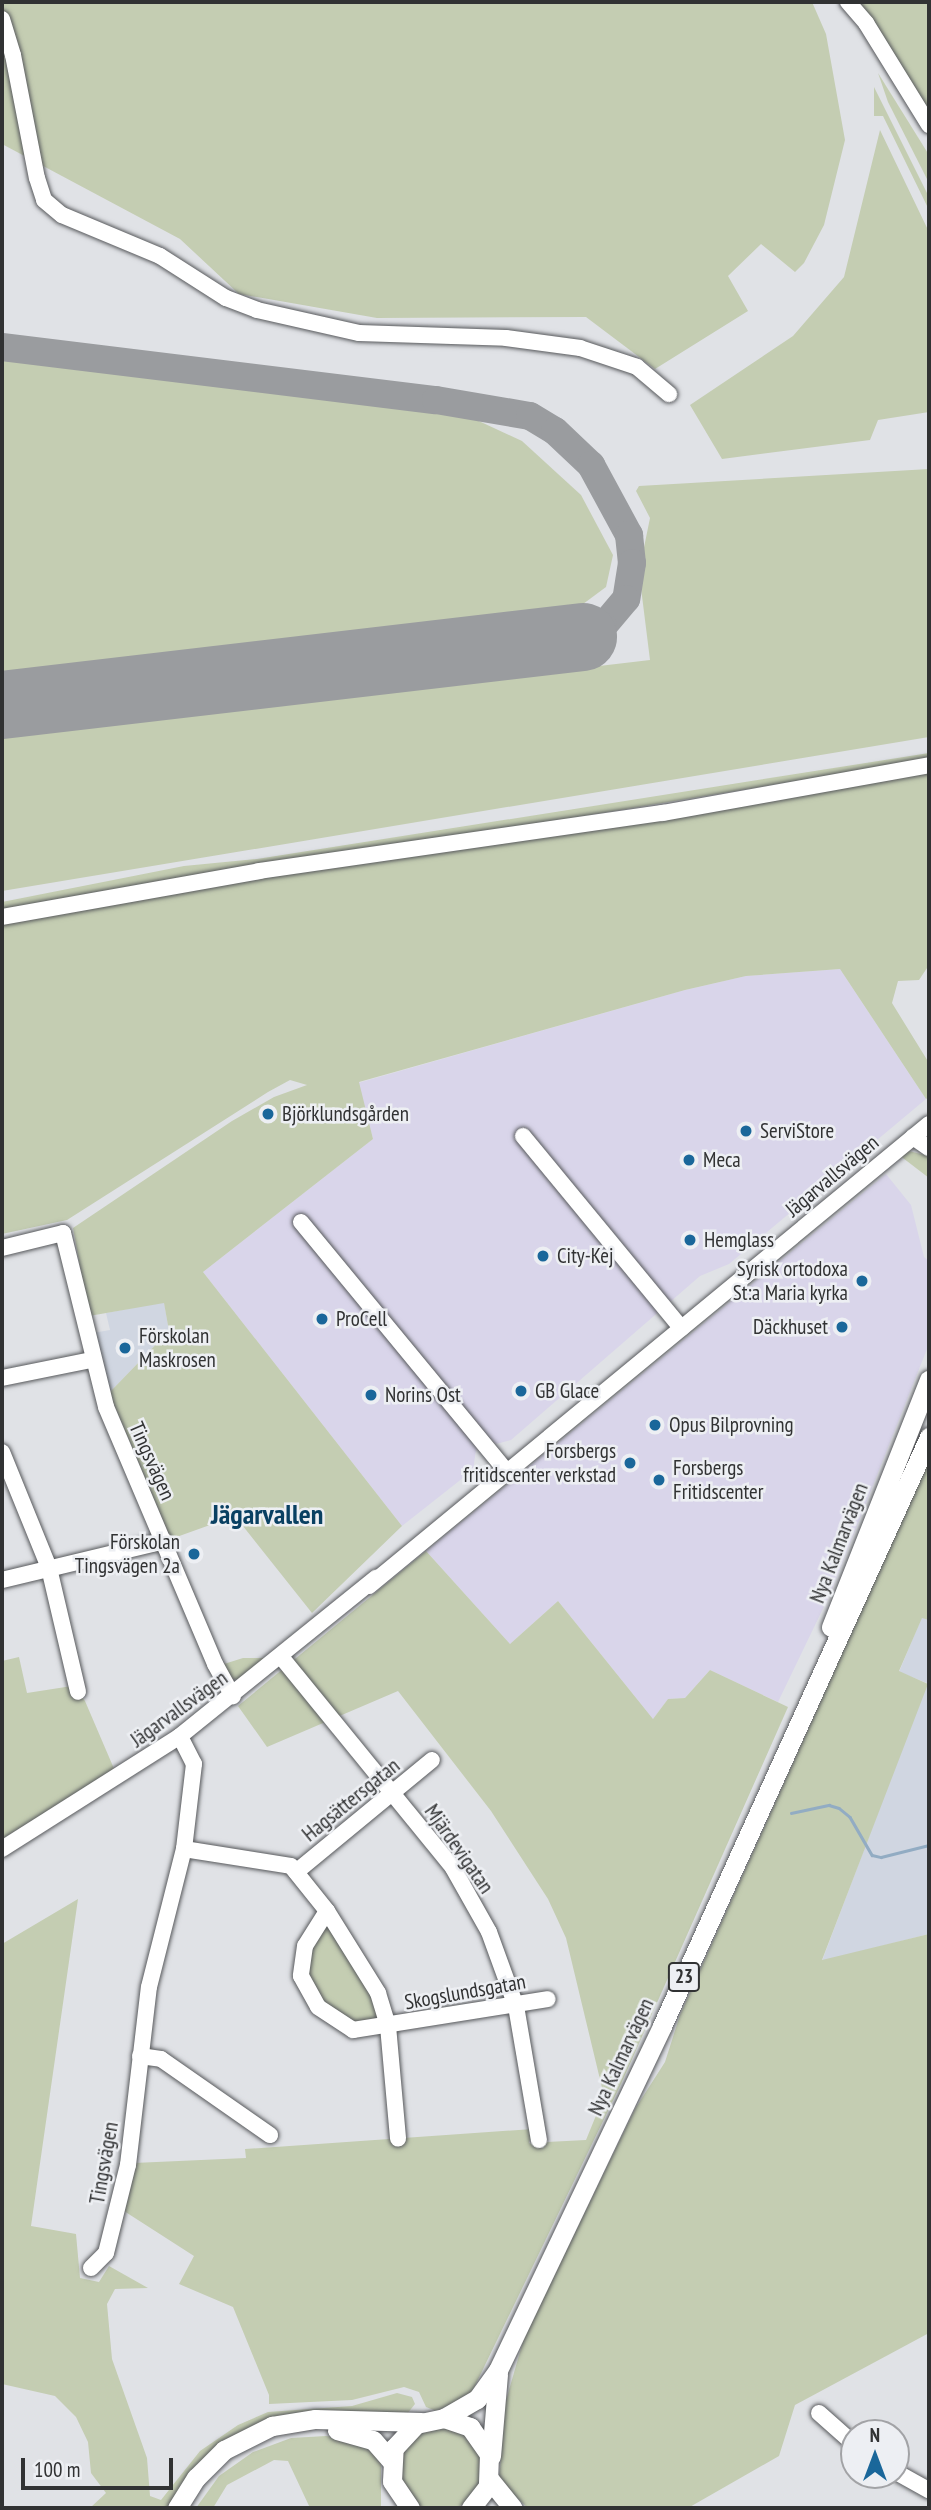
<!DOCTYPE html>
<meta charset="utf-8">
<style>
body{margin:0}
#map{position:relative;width:931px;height:2510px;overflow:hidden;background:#e0e2e6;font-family:"PT Sans Narrow",sans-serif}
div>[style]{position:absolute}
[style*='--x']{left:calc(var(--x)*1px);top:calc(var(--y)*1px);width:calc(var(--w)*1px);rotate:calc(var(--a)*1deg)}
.built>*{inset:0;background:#d0d6e1}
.industrial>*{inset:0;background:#d9d5ea}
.green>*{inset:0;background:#c4cdb2}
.round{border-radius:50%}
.stream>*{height:2.5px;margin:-1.25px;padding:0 1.25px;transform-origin:1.25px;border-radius:1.25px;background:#92acc3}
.taxiway>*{height:28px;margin:-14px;padding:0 14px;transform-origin:14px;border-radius:14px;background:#9a9c9f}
.runway>*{height:68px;margin:-34px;padding:0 34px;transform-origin:34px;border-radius:34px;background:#9a9c9f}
.roads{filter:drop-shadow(0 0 2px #57595c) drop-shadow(0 0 2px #57595c)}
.minor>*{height:16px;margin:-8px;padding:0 8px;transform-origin:8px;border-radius:8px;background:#fff}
.major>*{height:19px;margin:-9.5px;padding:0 9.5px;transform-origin:9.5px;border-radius:9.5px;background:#fff}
.dots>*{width:19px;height:19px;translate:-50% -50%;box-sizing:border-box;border:4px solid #edeff3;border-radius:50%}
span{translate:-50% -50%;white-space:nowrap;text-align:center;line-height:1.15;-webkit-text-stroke:5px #edeff3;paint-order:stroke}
.shield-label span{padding:2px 5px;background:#edeff3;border:2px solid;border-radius:5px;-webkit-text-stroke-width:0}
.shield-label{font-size:19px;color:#313233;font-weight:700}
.poi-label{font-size:21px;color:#313233}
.left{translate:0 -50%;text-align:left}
.right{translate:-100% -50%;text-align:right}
.street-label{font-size:21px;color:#313233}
.district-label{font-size:28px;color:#094062;font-weight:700}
.frame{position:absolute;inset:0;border:4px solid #313233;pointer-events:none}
.north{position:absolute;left:840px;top:2419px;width:70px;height:70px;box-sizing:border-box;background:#edeff3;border:2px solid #a2a3a6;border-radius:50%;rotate:0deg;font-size:19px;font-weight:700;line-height:28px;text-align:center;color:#313233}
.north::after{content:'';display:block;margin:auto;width:24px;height:32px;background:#1a679a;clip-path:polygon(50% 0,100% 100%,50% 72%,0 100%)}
.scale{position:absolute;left:21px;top:2458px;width:152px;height:32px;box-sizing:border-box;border:4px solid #313233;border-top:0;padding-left:9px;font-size:21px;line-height:24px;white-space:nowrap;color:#313233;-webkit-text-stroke:5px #edeff3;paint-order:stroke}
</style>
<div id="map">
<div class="built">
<div style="clip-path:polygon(164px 1302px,169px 1331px,109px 1393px,93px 1333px,110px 1330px,106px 1313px)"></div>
<div style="clip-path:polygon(922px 1617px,929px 1620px,929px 1934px,822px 1961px,927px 1683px,899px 1672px)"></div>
</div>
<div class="industrial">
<div style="clip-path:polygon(840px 969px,926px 1099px,729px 1264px,700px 1276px,511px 1440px,496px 1444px,491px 1439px,476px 1450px,473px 1470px,402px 1526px,203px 1272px,373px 1139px,358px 1083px,685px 990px,746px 976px)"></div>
<div style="clip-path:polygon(886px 1174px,911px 1205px,924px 1257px,929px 1261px,929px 1344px,830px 1594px,778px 1702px,710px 1670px,685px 1698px,668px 1699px,653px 1719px,558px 1601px,510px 1644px,426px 1551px)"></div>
</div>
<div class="green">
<div style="clip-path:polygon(2px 2px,812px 2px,826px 34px,845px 140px,824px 225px,804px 263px,795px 272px,761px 244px,728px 276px,748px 311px,655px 369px,586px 317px,377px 318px,239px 294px,180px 239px,2px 144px)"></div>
<div style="clip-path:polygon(856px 2px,929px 2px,929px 115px)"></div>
<div style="clip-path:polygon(878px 73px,929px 155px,929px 183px,888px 102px)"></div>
<div style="clip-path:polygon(874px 87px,929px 197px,929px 210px,883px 116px,874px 116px)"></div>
<div style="clip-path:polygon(880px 130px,929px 232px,929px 412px,878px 420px,870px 440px,722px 459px,690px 405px,793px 336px,844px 277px)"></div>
<div style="clip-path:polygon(2px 356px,468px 416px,522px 441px,581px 495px,613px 555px,606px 587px,579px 607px,2px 675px)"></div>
<div style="clip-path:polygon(929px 469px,929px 737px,2px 891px,2px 737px,650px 660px,639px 572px,650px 518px,636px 491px,639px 486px)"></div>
<div style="clip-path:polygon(929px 753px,929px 759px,2px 912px,2px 902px,184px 866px,257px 859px)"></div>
<div style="clip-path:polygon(929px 771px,929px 965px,919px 980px,898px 981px,892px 1003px,929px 1063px,929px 1097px,926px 1099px,840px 969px,746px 976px,685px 990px,359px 1082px,373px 1139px,203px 1272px,402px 1526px,312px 1613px,235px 1516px,171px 1539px,109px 1393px,169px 1331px,164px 1303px,89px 1316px,73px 1228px,232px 1121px,274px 1097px,307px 1085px,290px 1080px,268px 1092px,67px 1220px,2px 1234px,2px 922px,255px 877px)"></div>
<div style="clip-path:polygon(909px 1151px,929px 1156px,929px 1178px,899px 1155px)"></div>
<div style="clip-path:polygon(929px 1460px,929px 1620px,922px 1618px,899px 1671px,928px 1684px,822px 1960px,929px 1934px,929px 2333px,795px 2405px,779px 2456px,688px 2508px,528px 2508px,499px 2482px,505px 2404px,524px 2338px,635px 2109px,665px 2062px,680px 2015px)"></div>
<div style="clip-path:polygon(426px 1551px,510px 1644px,558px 1601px,653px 1719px,668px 1699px,685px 1698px,710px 1670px,788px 1707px,621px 2084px,470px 2396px,436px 2411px,426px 2407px,419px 2392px,404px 2387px,352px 2400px,269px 2404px,269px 2395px,233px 2307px,179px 2284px,194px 2256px,124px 2211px,134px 2163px,246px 2158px,245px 2149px,533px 2129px,529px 2143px,543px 2148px,547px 2142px,586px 2140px,604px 2096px,566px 1938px,548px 1899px,491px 1811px,398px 1691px,267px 1747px,238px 1706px)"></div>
<div style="clip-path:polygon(19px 1657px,27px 1693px,72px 1686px,85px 1701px,115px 1771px,2px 1839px,2px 1661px)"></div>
<div style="clip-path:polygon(243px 1658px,265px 1658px,241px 1680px,229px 1678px,224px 1664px)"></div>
<div style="clip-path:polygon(78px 1899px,31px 2226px,76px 2234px,80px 2278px,99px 2282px,109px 2266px,148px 2288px,115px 2289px,107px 2304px,112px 2359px,147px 2458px,150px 2496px,161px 2500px,200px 2451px,238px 2425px,268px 2412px,352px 2406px,397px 2393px,412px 2397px,415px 2404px,407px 2414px,272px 2419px,169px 2508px,90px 2508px,106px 2493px,91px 2473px,88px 2442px,76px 2417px,55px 2396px,2px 2384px,2px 1944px)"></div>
<div style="clip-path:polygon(323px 1919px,367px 1975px,379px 2020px,360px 2026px,325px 2007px,304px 1971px)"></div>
<div class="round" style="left:398px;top:2427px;width:84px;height:84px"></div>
<div style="clip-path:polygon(326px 2436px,359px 2440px,381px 2461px,381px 2508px,310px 2508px,288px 2461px,274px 2460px,227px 2485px,213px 2508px,196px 2508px,219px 2476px,253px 2452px,291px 2438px)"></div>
</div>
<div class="stream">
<div style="--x:791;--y:1813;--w:39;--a:-12"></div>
<div style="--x:829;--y:1805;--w:10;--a:17"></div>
<div style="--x:839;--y:1808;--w:14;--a:39"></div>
<div style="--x:850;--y:1817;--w:44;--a:59.9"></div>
<div style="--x:872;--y:1855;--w:9;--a:13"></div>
<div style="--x:881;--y:1857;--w:49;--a:-14"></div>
</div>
<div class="taxiway">
<div style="--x:2;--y:347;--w:437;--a:7"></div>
<div style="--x:436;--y:400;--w:95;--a:9.7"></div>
<div style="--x:530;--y:416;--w:29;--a:31"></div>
<div style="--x:555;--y:431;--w:50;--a:43.4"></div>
<div style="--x:591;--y:465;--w:80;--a:61.5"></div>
<div style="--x:629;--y:535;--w:28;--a:84"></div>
<div style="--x:632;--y:563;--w:36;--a:99"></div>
<div style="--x:626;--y:599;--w:35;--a:130"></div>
<div style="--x:603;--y:626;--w:23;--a:151"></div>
</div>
<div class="runway">
<div style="--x:2;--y:705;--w:585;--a:-6.68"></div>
</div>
<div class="roads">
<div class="minor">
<div style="--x:848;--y:2;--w:28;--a:49"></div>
<div style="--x:866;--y:23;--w:120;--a:58.3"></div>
<div style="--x:2;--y:19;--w:38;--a:73"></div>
<div style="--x:13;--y:55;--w:125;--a:79"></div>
<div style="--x:37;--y:178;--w:23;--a:72"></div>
<div style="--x:44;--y:200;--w:23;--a:40"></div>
<div style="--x:62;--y:215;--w:106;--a:22.7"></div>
<div style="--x:160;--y:256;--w:78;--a:32.5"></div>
<div style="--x:226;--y:298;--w:33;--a:21"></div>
<div style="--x:257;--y:310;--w:105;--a:12.7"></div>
<div style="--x:359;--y:333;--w:147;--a:1.9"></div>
<div style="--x:506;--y:338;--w:75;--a:7.7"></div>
<div style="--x:580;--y:348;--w:60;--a:18.4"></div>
<div style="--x:637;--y:367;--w:42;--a:40.2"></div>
<div style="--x:2;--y:917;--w:261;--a:-10.1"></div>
<div style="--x:259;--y:871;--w:408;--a:-8.2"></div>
<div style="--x:663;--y:813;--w:270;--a:-10.2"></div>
<div style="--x:523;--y:1136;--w:249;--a:50.5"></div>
<div style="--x:913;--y:1137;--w:19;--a:35"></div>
<div style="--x:301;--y:1222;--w:324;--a:50.5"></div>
<div style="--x:2;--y:1248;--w:63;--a:-13.8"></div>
<div style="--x:63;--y:1233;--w:179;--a:76.1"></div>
<div style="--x:106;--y:1407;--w:279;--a:67"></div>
<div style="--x:215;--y:1664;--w:37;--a:61"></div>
<div style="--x:2;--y:1378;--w:91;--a:-11.4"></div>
<div style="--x:2;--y:1452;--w:125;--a:67.9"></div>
<div style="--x:49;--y:1568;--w:127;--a:76.8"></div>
<div style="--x:2;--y:1580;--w:167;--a:-13.5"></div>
<div style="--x:369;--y:1586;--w:726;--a:-39.52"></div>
<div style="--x:282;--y:1658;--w:271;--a:50.8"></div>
<div style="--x:453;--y:1868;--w:73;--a:60.6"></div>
<div style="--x:489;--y:1932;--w:79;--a:70"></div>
<div style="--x:516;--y:2006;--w:136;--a:80.3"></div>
<div style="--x:2;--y:1849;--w:211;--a:-32.4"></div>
<div style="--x:180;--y:1736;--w:252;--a:-38.9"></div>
<div style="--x:184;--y:1849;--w:108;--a:9"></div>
<div style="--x:291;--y:1866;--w:58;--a:51.3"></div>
<div style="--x:327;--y:1911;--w:97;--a:58.1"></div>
<div style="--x:378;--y:1993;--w:34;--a:73"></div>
<div style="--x:388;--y:2026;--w:113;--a:84.9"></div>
<div style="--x:296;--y:1872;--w:176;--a:-39.5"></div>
<div style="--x:327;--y:1911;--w:41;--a:122.2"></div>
<div style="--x:305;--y:1946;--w:30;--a:98"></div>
<div style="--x:301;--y:1976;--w:35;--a:61"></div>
<div style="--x:318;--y:2007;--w:42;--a:33.3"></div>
<div style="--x:353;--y:2030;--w:197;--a:-9"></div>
<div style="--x:140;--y:2056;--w:21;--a:8"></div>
<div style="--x:161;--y:2059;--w:133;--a:34.9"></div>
<div style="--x:91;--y:2268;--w:21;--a:-45"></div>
<div style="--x:106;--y:2253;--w:91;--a:-76"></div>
<div style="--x:128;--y:2165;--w:179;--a:-83.3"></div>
<div style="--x:149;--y:1987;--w:142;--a:-75.8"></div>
<div style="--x:184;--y:1849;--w:86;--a:-83.3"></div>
<div style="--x:194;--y:1764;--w:31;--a:-117"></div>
<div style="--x:819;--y:2413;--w:47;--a:41.5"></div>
<div style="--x:896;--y:2472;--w:38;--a:29"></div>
</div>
<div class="major">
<div style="--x:831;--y:1627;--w:266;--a:-68.4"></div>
<div style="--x:444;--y:2418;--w:38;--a:-30"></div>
<div style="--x:477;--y:2399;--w:36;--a:-54"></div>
<div style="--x:498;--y:2370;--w:381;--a:-64.5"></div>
<div style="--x:662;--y:2026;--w:647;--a:-65.61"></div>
<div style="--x:337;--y:2430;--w:37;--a:16"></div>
<div style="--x:373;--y:2440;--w:28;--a:49"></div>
<div style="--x:491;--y:2456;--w:82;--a:-85.1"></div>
<div style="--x:490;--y:2480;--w:36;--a:51"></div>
<div style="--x:177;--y:2508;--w:36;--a:-58"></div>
<div style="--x:196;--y:2478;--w:40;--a:-45"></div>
<div style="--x:224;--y:2450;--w:54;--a:-26.6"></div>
<div style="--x:272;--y:2426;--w:44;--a:-9.2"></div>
<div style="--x:315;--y:2419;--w:106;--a:1.6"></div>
<div style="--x:410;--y:2508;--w:32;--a:-124"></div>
<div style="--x:392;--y:2481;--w:33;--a:-87"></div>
<div style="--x:394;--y:2448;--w:33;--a:-47"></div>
<div style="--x:416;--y:2424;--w:29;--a:-12"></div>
<div style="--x:444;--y:2418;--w:28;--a:19"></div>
<div style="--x:470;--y:2427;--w:33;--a:55"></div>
<div style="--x:489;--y:2454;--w:32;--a:92"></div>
<div style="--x:488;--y:2486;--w:28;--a:128"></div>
</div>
</div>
<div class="dots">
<div style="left:268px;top:1114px;background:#1a679a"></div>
<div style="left:746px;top:1131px;background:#1a679a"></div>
<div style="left:689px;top:1160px;background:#1a679a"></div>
<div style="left:690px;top:1240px;background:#1a679a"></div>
<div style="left:543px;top:1256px;background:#1a679a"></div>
<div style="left:862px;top:1281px;background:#1a679a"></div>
<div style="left:322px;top:1319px;background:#1a679a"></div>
<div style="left:842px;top:1327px;background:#1a679a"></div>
<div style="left:125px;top:1348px;background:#1a679a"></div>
<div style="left:521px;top:1391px;background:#1a679a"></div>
<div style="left:371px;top:1395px;background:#1a679a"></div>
<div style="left:655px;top:1425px;background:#1a679a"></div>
<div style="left:630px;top:1463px;background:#1a679a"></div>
<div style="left:659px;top:1480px;background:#1a679a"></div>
<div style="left:194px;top:1554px;background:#1a679a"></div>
</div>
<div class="shield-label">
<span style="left:684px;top:1977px">23</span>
</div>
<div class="poi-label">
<span class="left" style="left:282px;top:1114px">Björklundsgården</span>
<span class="left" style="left:760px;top:1131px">ServiStore</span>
<span class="left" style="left:703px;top:1160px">Meca</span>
<span class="left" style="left:704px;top:1240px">Hemglass</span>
<span class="left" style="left:557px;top:1256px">City-Kej</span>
<span class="right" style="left:848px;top:1281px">Syrisk ortodoxa<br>St:a Maria kyrka</span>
<span class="left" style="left:336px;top:1319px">ProCell</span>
<span class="right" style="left:828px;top:1327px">Däckhuset</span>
<span class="left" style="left:139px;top:1348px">Förskolan<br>Maskrosen</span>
<span class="left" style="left:535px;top:1391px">GB Glace</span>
<span class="left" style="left:385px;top:1395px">Norins Ost</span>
<span class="left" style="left:669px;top:1425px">Opus Bilprovning</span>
<span class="right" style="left:616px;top:1463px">Forsbergs<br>fritidscenter verkstad</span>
<span class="left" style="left:673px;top:1480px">Forsbergs<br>Fritidscenter</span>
<span class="right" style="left:180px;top:1554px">Förskolan<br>Tingsvägen 2a</span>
</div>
<div class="street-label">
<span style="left:832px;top:1176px;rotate:-40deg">Jägarvallsvägen</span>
<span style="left:152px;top:1461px;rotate:66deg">Tingsvägen</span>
<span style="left:839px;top:1543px;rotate:-69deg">Nya Kalmarvägen</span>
<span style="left:179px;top:1709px;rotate:-36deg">Jägarvallsvägen</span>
<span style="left:351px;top:1800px;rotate:-39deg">Hagsättersgatan</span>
<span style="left:459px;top:1849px;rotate:55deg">Mjärdevigatan</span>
<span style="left:465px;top:1992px;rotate:-10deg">Skogslundsgatan</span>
<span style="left:621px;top:2057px;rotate:-65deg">Nya Kalmarvägen</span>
<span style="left:104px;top:2163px;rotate:-80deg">Tingsvägen</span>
</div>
<div class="district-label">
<span style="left:267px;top:1514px">Jägarvallen</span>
</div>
<div class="frame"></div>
<div class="north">N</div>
<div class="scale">100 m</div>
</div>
